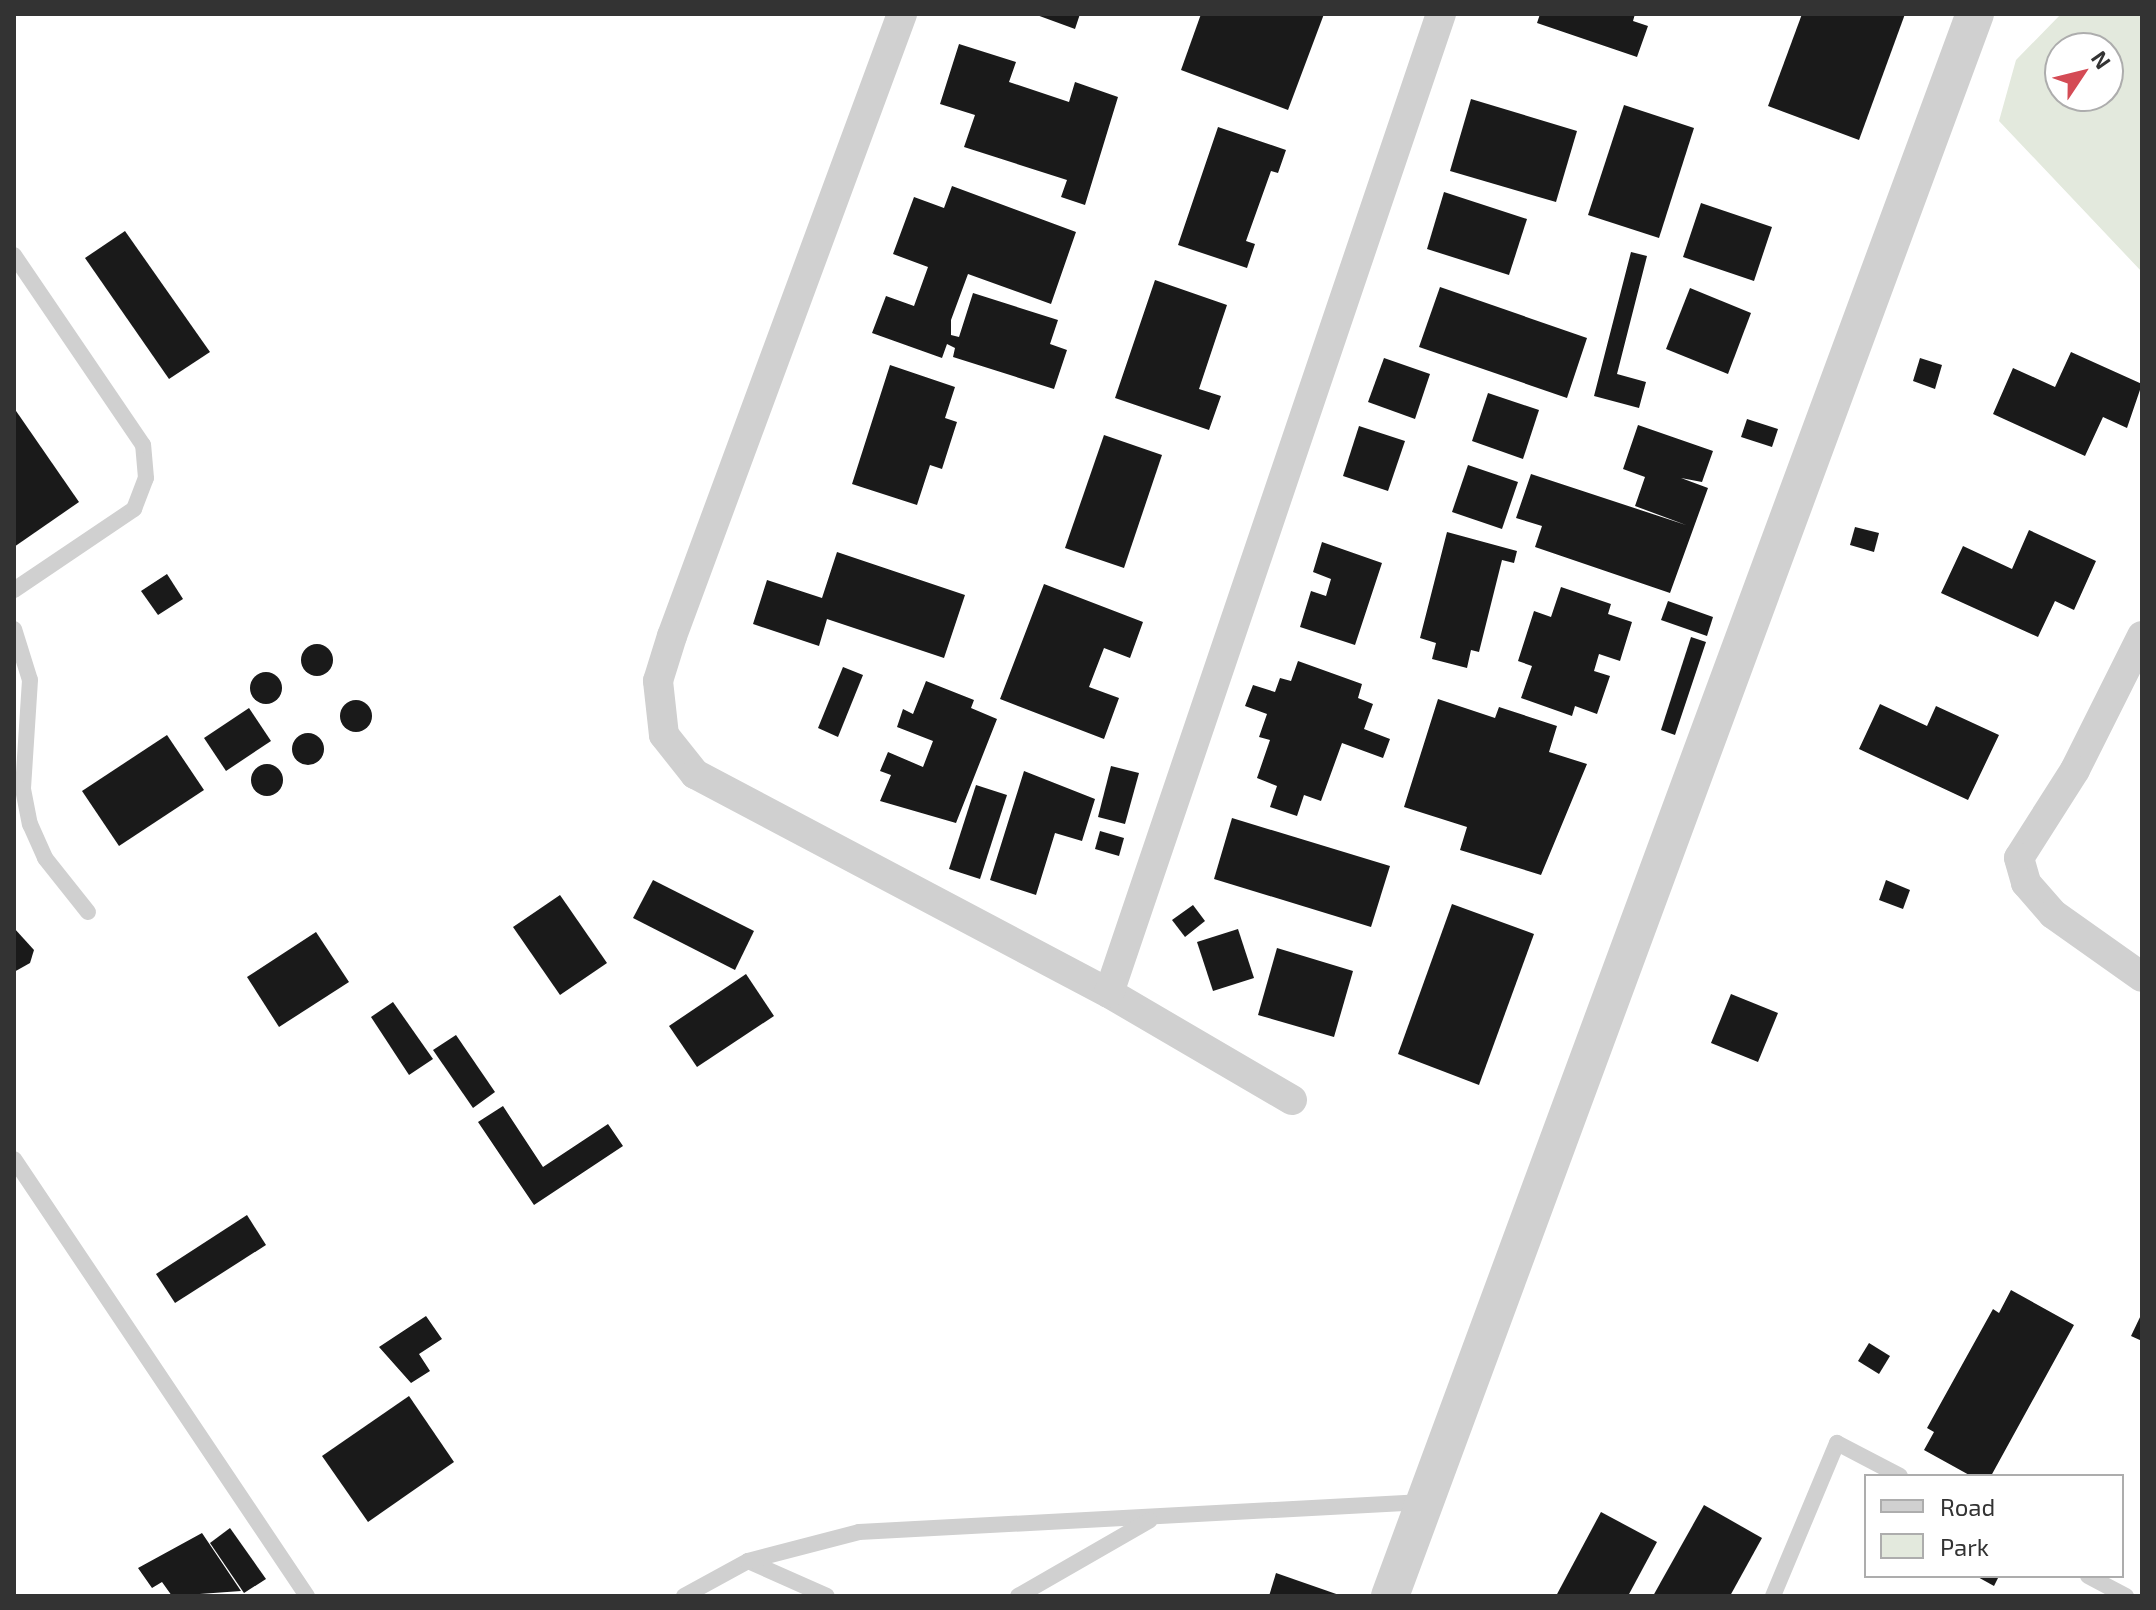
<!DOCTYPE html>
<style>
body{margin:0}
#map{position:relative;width:2156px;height:1610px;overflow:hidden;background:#fff;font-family:"Exo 2",sans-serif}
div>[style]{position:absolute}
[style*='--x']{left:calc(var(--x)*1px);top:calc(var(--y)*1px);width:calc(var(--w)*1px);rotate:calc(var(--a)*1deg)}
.green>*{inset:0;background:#e3e9dd}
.building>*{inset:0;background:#1a1a1a}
.round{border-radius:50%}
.service>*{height:16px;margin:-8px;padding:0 8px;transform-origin:8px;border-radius:8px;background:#d0d0d0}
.minor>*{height:30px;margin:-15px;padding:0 15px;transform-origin:15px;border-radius:15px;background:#d0d0d0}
.tertiary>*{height:38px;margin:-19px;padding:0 19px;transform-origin:19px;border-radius:19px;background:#d0d0d0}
span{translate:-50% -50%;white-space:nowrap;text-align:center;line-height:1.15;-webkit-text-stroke:8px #fff;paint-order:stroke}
.frame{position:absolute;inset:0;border:16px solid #333;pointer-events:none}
.legend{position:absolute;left:1864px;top:1474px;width:260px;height:104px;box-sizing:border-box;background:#fff;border:2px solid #adadad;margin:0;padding:10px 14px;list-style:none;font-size:24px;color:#333}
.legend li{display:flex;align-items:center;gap:16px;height:40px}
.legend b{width:40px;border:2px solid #adadad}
.north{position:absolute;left:2044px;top:32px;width:80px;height:80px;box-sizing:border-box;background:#fff;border:2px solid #adadad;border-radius:50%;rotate:55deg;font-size:22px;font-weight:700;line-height:32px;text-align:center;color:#333}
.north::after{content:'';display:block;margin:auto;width:28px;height:36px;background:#d44b55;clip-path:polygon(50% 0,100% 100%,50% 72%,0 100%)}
</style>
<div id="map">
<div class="green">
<div style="clip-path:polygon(evenodd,2061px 14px,2142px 14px,2142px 272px,1999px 121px,2016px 60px,2061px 14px,2060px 48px,2108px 48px,2108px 96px,2060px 96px,2060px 48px)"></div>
</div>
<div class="building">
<div style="clip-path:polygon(1034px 14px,1080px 14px,1075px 29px)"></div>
<div style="clip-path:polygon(1201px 14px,1324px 14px,1288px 110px,1181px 70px)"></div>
<div style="clip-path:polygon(1540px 14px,1635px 14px,1633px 21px,1648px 26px,1637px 57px,1537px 23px)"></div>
<div style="clip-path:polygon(1802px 14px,1905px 14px,1859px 140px,1768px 106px)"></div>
<div style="clip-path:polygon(959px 44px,1016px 62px,1009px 82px,1069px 102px,1075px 82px,1118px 97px,1085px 205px,1061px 197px,1067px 180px,964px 147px,975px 115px,940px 104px)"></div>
<div style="clip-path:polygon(1471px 99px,1577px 131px,1556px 202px,1450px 171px)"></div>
<div style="clip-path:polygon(1624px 105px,1694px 128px,1659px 238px,1588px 215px)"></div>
<div style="clip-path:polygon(1218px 127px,1286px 150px,1278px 173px,1271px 171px,1246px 241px,1255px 244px,1247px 268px,1178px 245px)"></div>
<div style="clip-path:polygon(952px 186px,1076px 232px,1051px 304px,968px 274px,951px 320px,951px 335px,959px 337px,973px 293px,1058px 320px,1050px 344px,1067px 350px,1054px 389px,953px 357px,955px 348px,947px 344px,942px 358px,872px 333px,886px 296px,914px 306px,928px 267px,893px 254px,914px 197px,944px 208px)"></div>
<div style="clip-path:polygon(1444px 192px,1527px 219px,1509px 275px,1427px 249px)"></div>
<div style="clip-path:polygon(1701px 203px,1772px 227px,1754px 281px,1683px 257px)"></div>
<div style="clip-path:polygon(125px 231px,210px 352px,169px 379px,85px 258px)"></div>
<div style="clip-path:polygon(1631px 252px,1647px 256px,1617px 374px,1646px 382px,1639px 408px,1594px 396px)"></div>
<div style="clip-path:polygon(1155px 280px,1227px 305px,1199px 389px,1221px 396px,1209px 430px,1115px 398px)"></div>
<div style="clip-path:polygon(1440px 287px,1587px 338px,1567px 398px,1419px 347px)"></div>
<div style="clip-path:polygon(1690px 288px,1751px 313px,1728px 374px,1666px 349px)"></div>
<div style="clip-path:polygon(2071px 352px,2142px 384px,2127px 428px,2103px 417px,2085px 456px,1993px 414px,2013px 368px,2055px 387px)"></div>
<div style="clip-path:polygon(1384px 358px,1430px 374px,1415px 419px,1368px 402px)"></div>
<div style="clip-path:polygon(1920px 358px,1942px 365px,1935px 389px,1913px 381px)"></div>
<div style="clip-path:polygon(890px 365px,955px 387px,945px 418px,957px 422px,942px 469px,930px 465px,917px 505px,852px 484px)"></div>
<div style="clip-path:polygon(1488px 393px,1539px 410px,1523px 459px,1472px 441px)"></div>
<div style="clip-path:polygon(14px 408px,79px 502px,14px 547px)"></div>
<div style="clip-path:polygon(1747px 419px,1778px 429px,1772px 447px,1741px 437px)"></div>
<div style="clip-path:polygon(1638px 425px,1713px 451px,1702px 482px,1681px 478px,1708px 488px,1670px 593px,1535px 547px,1542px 526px,1516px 518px,1531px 474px,1686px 525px,1635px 506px,1645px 477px,1623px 469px)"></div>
<div style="clip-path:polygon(1359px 426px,1405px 441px,1388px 491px,1343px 476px)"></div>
<div style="clip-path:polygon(1104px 435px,1162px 455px,1124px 568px,1065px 548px)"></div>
<div style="clip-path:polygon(1468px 465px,1518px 482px,1502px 529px,1452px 512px)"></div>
<div style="clip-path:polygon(1855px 527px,1879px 533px,1874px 552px,1850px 545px)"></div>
<div style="clip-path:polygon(2029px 530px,2096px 561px,2074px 610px,2055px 601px,2038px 637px,1941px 593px,1963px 546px,2012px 569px)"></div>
<div style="clip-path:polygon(1447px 532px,1517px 551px,1514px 563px,1502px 560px,1479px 652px,1471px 650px,1467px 668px,1432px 659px,1436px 643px,1420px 638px)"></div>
<div style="clip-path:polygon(1322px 542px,1382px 563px,1355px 645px,1300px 627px,1311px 591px,1326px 596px,1331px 579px,1313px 572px)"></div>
<div style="clip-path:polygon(837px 552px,965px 595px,944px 658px,827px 619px,819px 646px,753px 624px,767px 580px,822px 598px)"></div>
<div style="clip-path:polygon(167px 574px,183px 599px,158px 615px,141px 591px)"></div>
<div style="clip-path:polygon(1044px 584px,1143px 622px,1130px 658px,1104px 648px,1089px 687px,1119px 698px,1104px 739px,1000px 699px)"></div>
<div style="clip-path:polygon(1561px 587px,1611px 604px,1608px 614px,1632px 622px,1620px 661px,1599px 654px,1594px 671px,1610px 676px,1597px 714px,1575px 706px,1572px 716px,1521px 698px,1532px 666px,1518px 661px,1534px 611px,1551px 617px)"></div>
<div style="clip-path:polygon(1668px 601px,1713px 617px,1707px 636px,1661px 620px)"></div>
<div style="clip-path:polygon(1691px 637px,1706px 642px,1675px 735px,1661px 730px)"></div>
<div class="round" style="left:301px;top:644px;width:32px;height:32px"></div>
<div style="clip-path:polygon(1298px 661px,1362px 684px,1358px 698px,1373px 704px,1364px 729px,1390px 739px,1383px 758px,1342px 743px,1321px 801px,1304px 795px,1297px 816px,1270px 807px,1277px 786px,1257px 778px,1270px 740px,1259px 737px,1267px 714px,1245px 706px,1253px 685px,1275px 692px,1280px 678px,1291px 681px)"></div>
<div style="clip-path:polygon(843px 667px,863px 675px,838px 737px,818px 728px)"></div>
<div class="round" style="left:250px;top:672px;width:32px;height:32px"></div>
<div style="clip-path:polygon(926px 681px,974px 700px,971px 708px,997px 719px,956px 823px,880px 801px,891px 775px,880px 771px,888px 752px,923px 767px,933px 741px,897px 727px,903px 709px,913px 714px)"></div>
<div style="clip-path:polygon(1438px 699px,1495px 718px,1499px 707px,1557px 726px,1549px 752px,1587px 764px,1541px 875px,1460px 850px,1467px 827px,1404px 807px)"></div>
<div class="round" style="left:340px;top:700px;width:32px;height:32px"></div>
<div style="clip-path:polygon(1880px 704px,1927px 726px,1936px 706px,1999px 735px,1968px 800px,1859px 749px)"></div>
<div style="clip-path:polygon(249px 708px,271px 741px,226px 771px,204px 738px)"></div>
<div class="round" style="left:292px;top:733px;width:32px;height:32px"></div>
<div style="clip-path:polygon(167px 735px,204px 790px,119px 846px,82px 791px)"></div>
<div class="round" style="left:251px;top:764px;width:32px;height:32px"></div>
<div style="clip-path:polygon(1111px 766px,1139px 773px,1125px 824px,1098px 817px)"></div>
<div style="clip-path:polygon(1024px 771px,1095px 799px,1082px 841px,1055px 833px,1036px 895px,990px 880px)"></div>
<div style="clip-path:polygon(976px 785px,1007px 795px,980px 879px,949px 869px)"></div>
<div style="clip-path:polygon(1232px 818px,1390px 866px,1371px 927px,1214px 879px)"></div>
<div style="clip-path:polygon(1100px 831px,1124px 838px,1119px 856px,1095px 849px)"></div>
<div style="clip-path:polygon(653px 880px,754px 931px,735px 970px,633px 918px)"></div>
<div style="clip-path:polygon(1886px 880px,1910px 890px,1903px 909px,1879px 900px)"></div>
<div style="clip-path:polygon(560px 895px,607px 963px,560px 995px,513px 927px)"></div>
<div style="clip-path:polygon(1452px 904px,1534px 934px,1479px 1085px,1398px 1054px)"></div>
<div style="clip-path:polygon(1193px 905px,1205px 921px,1185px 937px,1172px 920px)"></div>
<div style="clip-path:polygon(14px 928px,34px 950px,30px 963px,14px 972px)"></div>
<div style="clip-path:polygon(1238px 929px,1254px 978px,1213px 991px,1197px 942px)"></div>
<div style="clip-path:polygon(316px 932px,349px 982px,279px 1027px,247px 977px)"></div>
<div style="clip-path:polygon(1277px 948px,1353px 971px,1334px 1037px,1258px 1015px)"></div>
<div style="clip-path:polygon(746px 974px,774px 1016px,697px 1067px,669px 1026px)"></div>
<div style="clip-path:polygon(1731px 994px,1778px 1013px,1758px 1062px,1711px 1043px)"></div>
<div style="clip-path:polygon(393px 1002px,433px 1059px,409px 1075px,371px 1017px)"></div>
<div style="clip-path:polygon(456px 1035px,495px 1092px,473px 1108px,433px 1050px)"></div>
<div style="clip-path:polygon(503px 1106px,543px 1167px,608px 1124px,623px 1146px,534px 1205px,478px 1122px)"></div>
<div style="clip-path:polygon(247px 1215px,266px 1245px,175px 1303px,156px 1274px)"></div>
<div style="clip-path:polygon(2011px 1290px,2074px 1325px,1991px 1476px,1971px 1476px,1924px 1450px,1934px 1432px,1927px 1428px,1993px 1309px,1999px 1313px)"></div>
<div style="clip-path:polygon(2142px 1313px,2142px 1341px,2131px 1336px)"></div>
<div style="clip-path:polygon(426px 1316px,442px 1339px,419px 1354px,430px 1371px,411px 1383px,379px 1347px)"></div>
<div style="clip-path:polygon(1869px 1343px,1890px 1356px,1879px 1374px,1858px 1361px)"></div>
<div style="clip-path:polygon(409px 1396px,454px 1462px,368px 1522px,322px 1456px)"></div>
<div style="clip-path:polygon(1704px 1505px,1762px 1538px,1730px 1596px,1653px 1596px)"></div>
<div style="clip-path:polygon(1601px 1512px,1657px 1542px,1628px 1596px,1556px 1596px)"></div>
<div style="clip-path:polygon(230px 1528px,266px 1579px,244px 1593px,210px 1543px)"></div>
<div style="clip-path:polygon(202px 1533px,241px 1591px,172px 1596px,162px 1582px,152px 1588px,138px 1568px)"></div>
<div style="clip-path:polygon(1276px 1573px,1342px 1596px,1269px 1596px)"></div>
<div style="clip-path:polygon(1976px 1576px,1999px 1576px,1994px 1586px)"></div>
</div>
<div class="service">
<div style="--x:14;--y:590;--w:145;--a:-34"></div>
<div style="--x:134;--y:509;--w:33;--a:-69"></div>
<div style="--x:146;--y:478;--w:33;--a:-95"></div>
<div style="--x:143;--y:445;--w:230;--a:-124.2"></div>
<div style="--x:14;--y:629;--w:53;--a:72.6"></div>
<div style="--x:30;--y:680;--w:109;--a:93.7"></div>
<div style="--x:23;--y:789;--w:36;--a:79"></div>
<div style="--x:30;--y:824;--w:37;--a:66"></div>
<div style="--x:45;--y:858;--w:69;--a:51.5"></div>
<div style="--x:14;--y:1159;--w:526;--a:56.16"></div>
<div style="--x:748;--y:1561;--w:86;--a:23.9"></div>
<div style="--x:2088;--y:1576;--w:43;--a:27.8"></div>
<div style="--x:684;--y:1596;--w:73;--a:-28.7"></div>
<div style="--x:748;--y:1561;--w:115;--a:-14.6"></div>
<div style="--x:859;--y:1532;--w:565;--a:-3.04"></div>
<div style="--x:1018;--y:1596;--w:152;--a:-29.9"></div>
<div style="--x:1773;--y:1596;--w:166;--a:-67.3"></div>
<div style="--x:1837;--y:1443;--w:71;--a:27.6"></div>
</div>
<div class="minor">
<div style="--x:902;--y:14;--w:663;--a:110.29"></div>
<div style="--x:672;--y:636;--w:47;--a:107.3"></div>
<div style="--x:658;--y:681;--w:54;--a:83.7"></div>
<div style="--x:664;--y:735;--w:50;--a:51.5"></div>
<div style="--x:695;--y:774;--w:468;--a:27.9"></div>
<div style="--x:2142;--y:636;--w:150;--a:116.6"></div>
<div style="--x:2075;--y:770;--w:104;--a:122.5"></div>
<div style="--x:2019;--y:858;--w:26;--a:74"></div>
<div style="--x:2026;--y:883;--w:41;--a:48.9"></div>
<div style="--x:2053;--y:914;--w:109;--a:35.3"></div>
<div style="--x:1292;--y:1100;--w:212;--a:-149.7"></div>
<div style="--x:1109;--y:993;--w:1034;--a:-71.27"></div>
</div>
<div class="tertiary">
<div style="--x:1390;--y:1596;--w:1687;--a:-69.71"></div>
</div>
<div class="frame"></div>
<ul class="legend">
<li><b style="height:10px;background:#d0d0d0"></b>Road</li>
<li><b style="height:22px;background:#e3e9dd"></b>Park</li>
</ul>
<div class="north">N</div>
</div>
